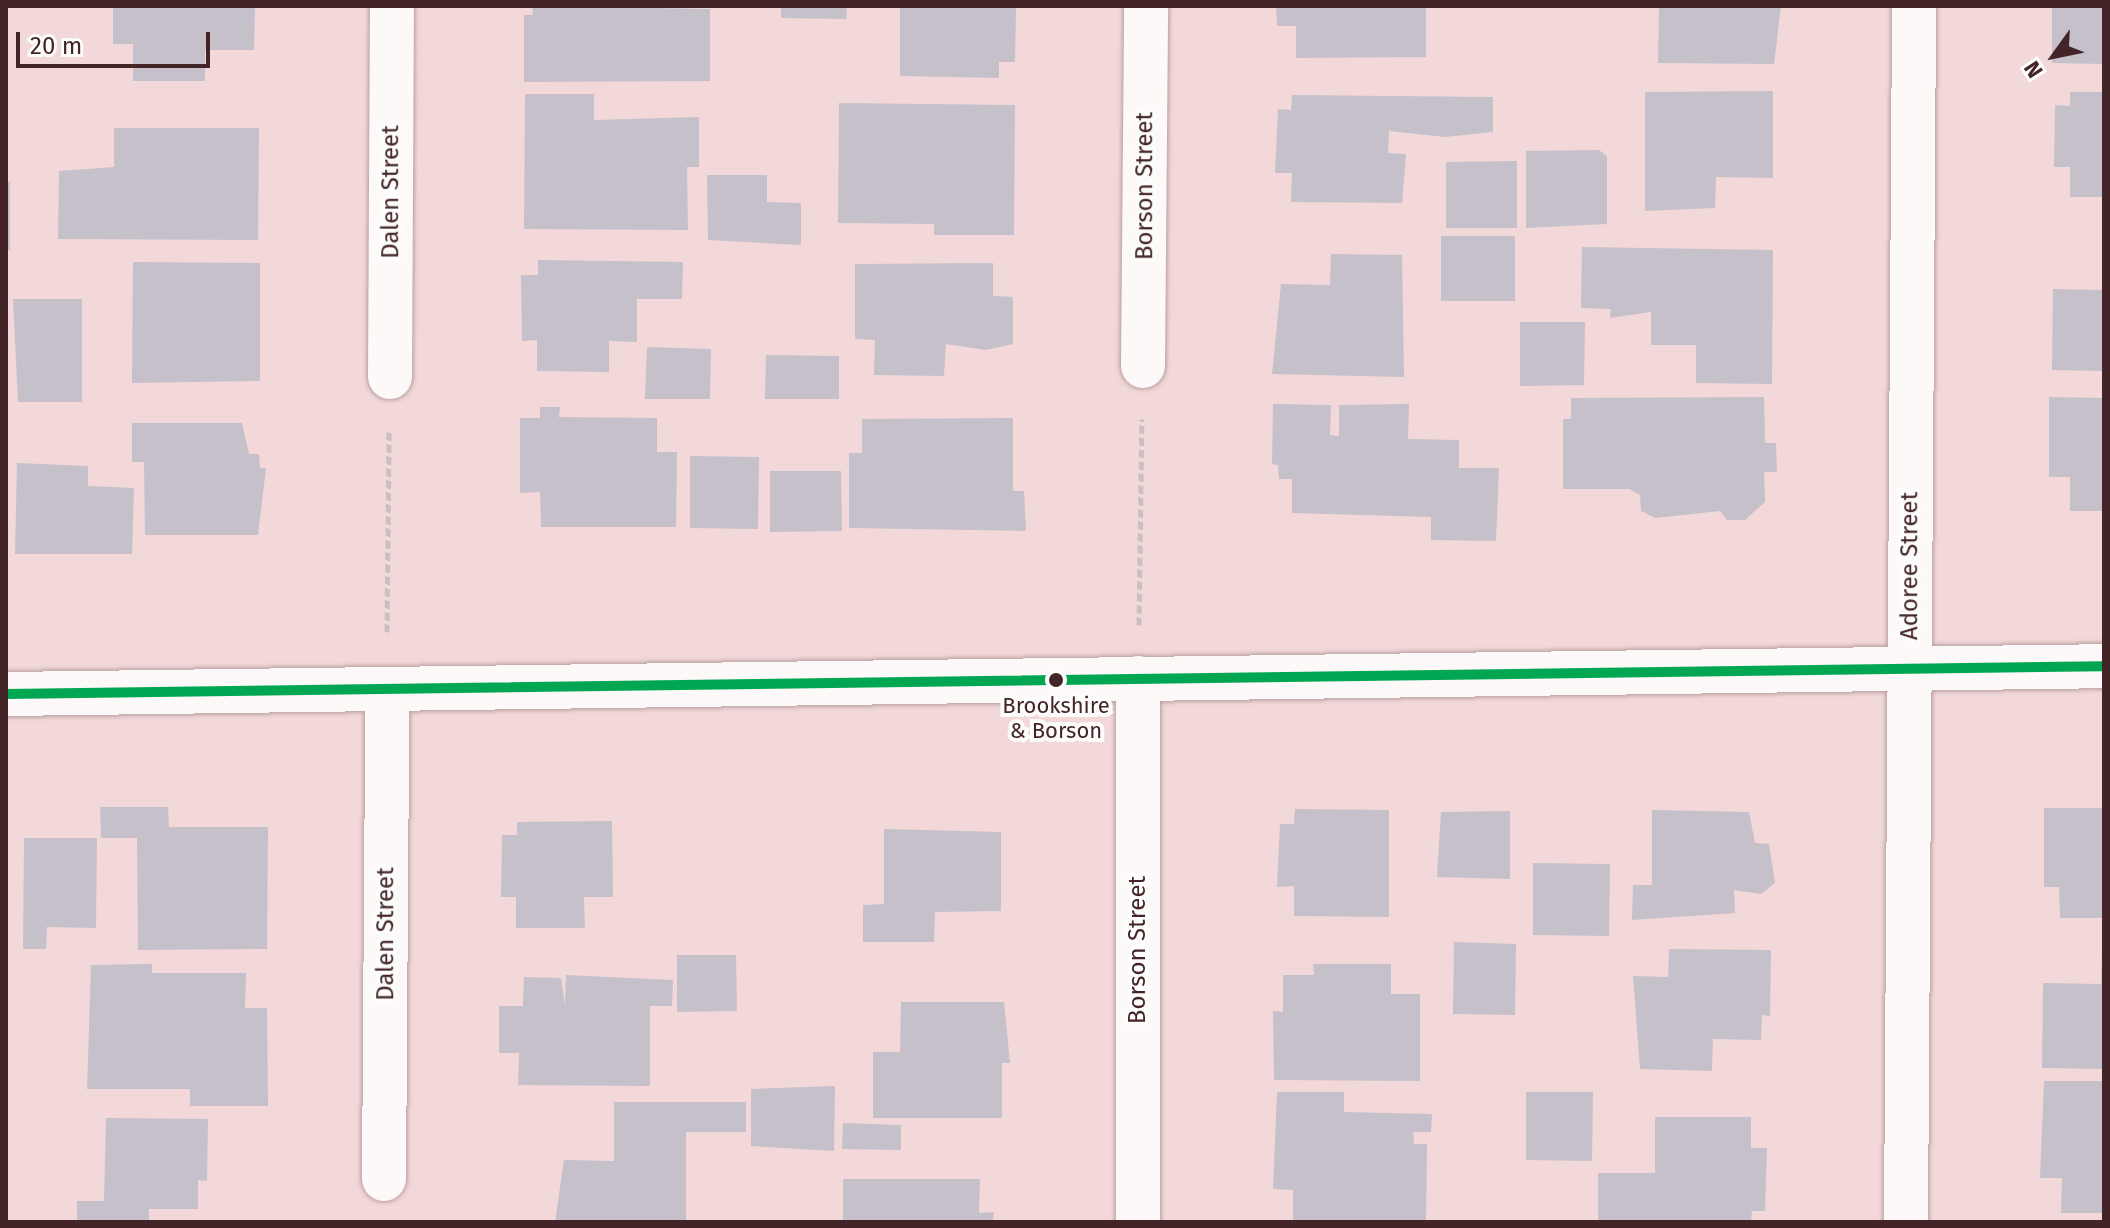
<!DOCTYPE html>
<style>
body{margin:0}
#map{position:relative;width:2110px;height:1228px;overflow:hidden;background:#f2d8d8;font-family:"Fira Sans",sans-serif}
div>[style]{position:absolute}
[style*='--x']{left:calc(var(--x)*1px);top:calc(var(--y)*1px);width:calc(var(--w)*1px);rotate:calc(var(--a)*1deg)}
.building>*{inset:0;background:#c5c0ca}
.path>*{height:5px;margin-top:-2.5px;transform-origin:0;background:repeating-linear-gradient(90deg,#cbbfc1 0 8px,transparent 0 12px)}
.roads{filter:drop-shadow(0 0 2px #b9a0a0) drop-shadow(0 0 2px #b9a0a0)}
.minor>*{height:44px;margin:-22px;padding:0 22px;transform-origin:22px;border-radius:22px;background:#fdf9f9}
.tertiary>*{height:44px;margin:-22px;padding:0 22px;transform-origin:22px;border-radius:22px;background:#fdf9f9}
.bus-1>*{height:10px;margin:-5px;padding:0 5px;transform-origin:5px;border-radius:5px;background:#00a651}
.dots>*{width:22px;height:22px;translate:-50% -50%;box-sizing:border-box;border:4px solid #fbfcfb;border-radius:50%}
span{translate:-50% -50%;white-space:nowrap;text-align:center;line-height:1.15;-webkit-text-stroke:8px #fbfcfb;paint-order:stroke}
.bus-label{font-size:22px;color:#432527}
.street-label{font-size:24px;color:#432527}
.frame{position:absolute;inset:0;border:8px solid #432527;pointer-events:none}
.north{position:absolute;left:2014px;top:16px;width:80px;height:80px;-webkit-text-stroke:6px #fbfcfb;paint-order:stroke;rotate:237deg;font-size:22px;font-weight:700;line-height:32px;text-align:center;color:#432527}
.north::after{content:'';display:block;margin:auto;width:28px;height:36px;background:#432527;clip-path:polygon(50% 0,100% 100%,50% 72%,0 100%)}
.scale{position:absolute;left:16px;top:32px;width:194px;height:36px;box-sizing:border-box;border:4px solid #432527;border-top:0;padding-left:10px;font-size:24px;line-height:28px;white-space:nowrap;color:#432527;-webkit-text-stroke:6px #fbfcfb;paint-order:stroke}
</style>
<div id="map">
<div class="building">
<div style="clip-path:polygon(113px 6px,255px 6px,254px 50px,205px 50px,205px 81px,133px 81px,133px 44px,113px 44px)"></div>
<div style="clip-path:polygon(532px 6px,710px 9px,710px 81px,524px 82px,524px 15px,533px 15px)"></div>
<div style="clip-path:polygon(781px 6px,847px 6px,846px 19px,781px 18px)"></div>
<div style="clip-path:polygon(900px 6px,1016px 6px,1015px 62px,999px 62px,999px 78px,900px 76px)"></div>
<div style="clip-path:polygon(1276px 6px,1426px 6px,1426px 57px,1296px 58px,1296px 26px,1277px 26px)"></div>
<div style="clip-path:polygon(1659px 6px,1781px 6px,1774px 64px,1658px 63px)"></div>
<div style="clip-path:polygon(2052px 6px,2104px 6px,2104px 64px,2052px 63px)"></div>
<div style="clip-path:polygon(1773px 91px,1773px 178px,1716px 177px,1715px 208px,1645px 211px,1645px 92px)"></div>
<div style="clip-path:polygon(2070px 92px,2104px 92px,2104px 197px,2070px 197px,2070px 167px,2054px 167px,2055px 105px,2070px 106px)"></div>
<div style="clip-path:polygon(525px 94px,594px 94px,594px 120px,699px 117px,699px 167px,687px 167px,688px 230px,524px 229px)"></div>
<div style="clip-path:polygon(1292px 95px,1493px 97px,1493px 132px,1445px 137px,1389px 131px,1388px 153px,1406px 154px,1402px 203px,1291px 202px,1292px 173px,1275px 173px,1278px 109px,1291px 110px)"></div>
<div style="clip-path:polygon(839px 103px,1015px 105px,1014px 235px,934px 235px,934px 224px,838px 223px)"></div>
<div style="clip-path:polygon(114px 128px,259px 128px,258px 240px,58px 239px,59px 171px,114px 167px)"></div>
<div style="clip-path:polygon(1599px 150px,1607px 156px,1607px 224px,1526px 228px,1526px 151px)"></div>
<div style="clip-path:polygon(1517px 161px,1517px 228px,1446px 228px,1446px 162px)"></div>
<div style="clip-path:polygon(707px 175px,767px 175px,767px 202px,801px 203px,801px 245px,708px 240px)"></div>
<div style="clip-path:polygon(6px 182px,10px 182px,10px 250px,6px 250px)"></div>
<div style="clip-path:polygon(1441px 236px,1515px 236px,1515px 301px,1441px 301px)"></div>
<div style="clip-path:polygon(1582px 247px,1773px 250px,1772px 384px,1696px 383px,1696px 345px,1651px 345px,1651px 312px,1610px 318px,1611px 309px,1581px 308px)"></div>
<div style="clip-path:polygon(1331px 254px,1402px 255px,1404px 377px,1272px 374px,1281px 284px,1330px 285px)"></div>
<div style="clip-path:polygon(538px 260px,683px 262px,682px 299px,637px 299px,637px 342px,609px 341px,609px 372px,537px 371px,537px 340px,522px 341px,521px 275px,538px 275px)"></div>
<div style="clip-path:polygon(133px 262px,260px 263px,260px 381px,132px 383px)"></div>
<div style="clip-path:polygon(993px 263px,993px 296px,1013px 297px,1013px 344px,986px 350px,946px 344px,944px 376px,874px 375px,875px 340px,855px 339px,855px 264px)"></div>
<div style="clip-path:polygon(2053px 289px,2104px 290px,2104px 371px,2052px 370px)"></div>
<div style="clip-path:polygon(13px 299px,82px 299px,82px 402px,18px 402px)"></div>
<div style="clip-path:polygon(1520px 322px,1585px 322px,1584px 385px,1520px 386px)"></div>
<div style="clip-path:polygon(647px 347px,711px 349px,710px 399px,645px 399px)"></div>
<div style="clip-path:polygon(766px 355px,839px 356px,839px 399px,765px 399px)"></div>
<div style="clip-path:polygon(1764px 397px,1765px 443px,1776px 443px,1777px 472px,1764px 472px,1765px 502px,1745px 520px,1727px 520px,1720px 511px,1655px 518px,1641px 511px,1640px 495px,1629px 489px,1563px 489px,1563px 419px,1571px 419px,1571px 398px)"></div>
<div style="clip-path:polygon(2049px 397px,2104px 398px,2104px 511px,2070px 511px,2070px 477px,2049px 477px)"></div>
<div style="clip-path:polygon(1273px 404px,1331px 405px,1330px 435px,1339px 436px,1339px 405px,1409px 404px,1408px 439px,1459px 440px,1459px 468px,1499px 468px,1496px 541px,1431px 540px,1431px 517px,1292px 513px,1292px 479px,1279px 479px,1278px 465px,1272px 464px)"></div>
<div style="clip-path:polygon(540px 407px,560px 407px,559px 417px,657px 418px,657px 452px,677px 452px,676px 527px,541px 527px,540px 492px,520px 493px,520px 418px,540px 418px)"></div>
<div style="clip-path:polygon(1013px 418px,1013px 491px,1024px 491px,1026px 531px,849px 528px,849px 453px,862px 453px,862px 419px)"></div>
<div style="clip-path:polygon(132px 423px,242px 423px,249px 454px,259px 454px,260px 468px,266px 468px,258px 535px,145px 535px,144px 462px,132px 462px)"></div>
<div style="clip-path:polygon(690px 456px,759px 457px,758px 529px,690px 528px)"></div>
<div style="clip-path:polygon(17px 463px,88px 466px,88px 486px,134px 488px,132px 554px,15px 554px)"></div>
<div style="clip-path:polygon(770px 471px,841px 471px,842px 531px,770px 532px)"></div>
<div style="clip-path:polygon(100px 807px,168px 807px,169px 827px,268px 827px,267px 949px,138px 950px,137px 838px,101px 838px)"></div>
<div style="clip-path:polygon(2044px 808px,2104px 808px,2104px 918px,2060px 918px,2059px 887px,2044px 887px)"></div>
<div style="clip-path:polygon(1295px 809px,1389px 810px,1389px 917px,1294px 916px,1294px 886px,1277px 887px,1280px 824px,1294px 824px)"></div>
<div style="clip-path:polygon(1652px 810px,1749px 812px,1755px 843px,1769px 844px,1775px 883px,1761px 894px,1734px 890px,1735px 913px,1632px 920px,1633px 885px,1652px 885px)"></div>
<div style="clip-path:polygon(1510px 811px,1510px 879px,1437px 877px,1441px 812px)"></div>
<div style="clip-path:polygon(612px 821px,613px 897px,584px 897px,585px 928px,516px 928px,516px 897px,501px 897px,502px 835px,517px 835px,517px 822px)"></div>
<div style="clip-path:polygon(884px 829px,1001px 832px,1001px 911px,935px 912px,934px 942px,863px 942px,863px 905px,884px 904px)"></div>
<div style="clip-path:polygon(24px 838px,97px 838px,96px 928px,47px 927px,46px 949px,23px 949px)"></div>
<div style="clip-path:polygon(1533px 863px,1610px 864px,1609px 936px,1533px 935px)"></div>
<div style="clip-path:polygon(1454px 942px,1516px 944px,1515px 1015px,1453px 1014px)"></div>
<div style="clip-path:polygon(1669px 949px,1771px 950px,1770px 1016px,1762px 1015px,1761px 1040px,1713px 1039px,1712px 1071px,1640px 1069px,1633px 976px,1668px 977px)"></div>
<div style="clip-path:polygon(2101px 951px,2104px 1069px,2042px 1068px,2043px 983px,2101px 984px)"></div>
<div style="clip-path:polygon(677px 955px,736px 955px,737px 1011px,677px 1012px)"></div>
<div style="clip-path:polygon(152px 964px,152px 973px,246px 973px,245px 1008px,267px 1008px,268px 1106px,190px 1106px,190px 1089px,87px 1089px,91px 965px)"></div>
<div style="clip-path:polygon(1313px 964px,1391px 964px,1391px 994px,1420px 994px,1420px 1081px,1274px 1080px,1273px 1011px,1283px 1012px,1283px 975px,1314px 975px)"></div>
<div style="clip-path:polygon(566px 975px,673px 980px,672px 1006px,650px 1006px,650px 1086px,518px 1085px,519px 1053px,499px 1053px,499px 1006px,523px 1006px,524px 977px,561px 978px,565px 1006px)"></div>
<div style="clip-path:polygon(901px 1002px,1004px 1002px,1010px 1063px,1002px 1063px,1002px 1118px,873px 1118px,873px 1052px,900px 1052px)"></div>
<div style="clip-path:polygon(2044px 1081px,2104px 1081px,2104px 1213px,2061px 1213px,2062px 1178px,2040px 1178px)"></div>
<div style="clip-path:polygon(835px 1086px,834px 1151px,751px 1146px,751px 1089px)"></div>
<div style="clip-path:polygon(1277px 1092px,1344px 1092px,1344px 1112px,1432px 1114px,1431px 1132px,1413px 1132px,1414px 1144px,1427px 1144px,1426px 1222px,1293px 1222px,1293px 1190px,1273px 1189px)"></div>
<div style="clip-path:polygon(1526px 1092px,1593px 1092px,1592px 1161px,1526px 1160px)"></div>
<div style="clip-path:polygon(614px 1102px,746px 1102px,746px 1132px,686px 1132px,686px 1222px,555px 1222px,564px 1160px,614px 1161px)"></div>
<div style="clip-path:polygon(1655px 1117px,1751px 1117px,1751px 1148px,1767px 1148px,1765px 1211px,1752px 1211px,1751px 1222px,1598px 1222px,1598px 1173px,1655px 1173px)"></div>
<div style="clip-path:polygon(106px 1118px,208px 1119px,207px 1181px,198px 1180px,198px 1209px,149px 1209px,149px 1222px,77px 1222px,77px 1201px,104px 1201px)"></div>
<div style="clip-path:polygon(843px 1123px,901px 1125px,901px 1150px,842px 1149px)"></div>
<div style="clip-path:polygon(843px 1179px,980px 1179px,979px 1213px,994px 1212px,993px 1222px,843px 1222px)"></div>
</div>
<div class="path">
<div style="--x:1139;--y:625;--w:206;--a:-89.2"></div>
<div style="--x:387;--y:632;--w:202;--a:-89.4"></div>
</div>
<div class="roads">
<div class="minor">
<div style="--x:1143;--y:366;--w:360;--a:-89.5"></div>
<div style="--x:390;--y:377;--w:371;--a:-89.7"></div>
<div style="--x:1138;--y:678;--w:544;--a:90"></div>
<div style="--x:384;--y:1179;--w:489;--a:-89.6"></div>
<div style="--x:1906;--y:1222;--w:1216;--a:-89.62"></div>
</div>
<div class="tertiary">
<div style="--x:6;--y:694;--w:2098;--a:-0.76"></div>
</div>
</div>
<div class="bus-1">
<div style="--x:6;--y:694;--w:2098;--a:-0.76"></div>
</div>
<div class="dots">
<div style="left:1056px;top:680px;background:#432527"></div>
</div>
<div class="bus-label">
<span style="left:1056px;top:718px">Brookshire<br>&amp; Borson</span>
</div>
<div class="street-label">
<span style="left:1145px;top:186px;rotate:-90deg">Borson Street</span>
<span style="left:391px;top:192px;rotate:-90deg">Dalen Street</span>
<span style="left:1910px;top:566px;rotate:-90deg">Adoree Street</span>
<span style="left:386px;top:934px;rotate:-90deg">Dalen Street</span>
<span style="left:1138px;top:950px;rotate:-90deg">Borson Street</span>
</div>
<div class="frame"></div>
<div class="north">N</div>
<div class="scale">20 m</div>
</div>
